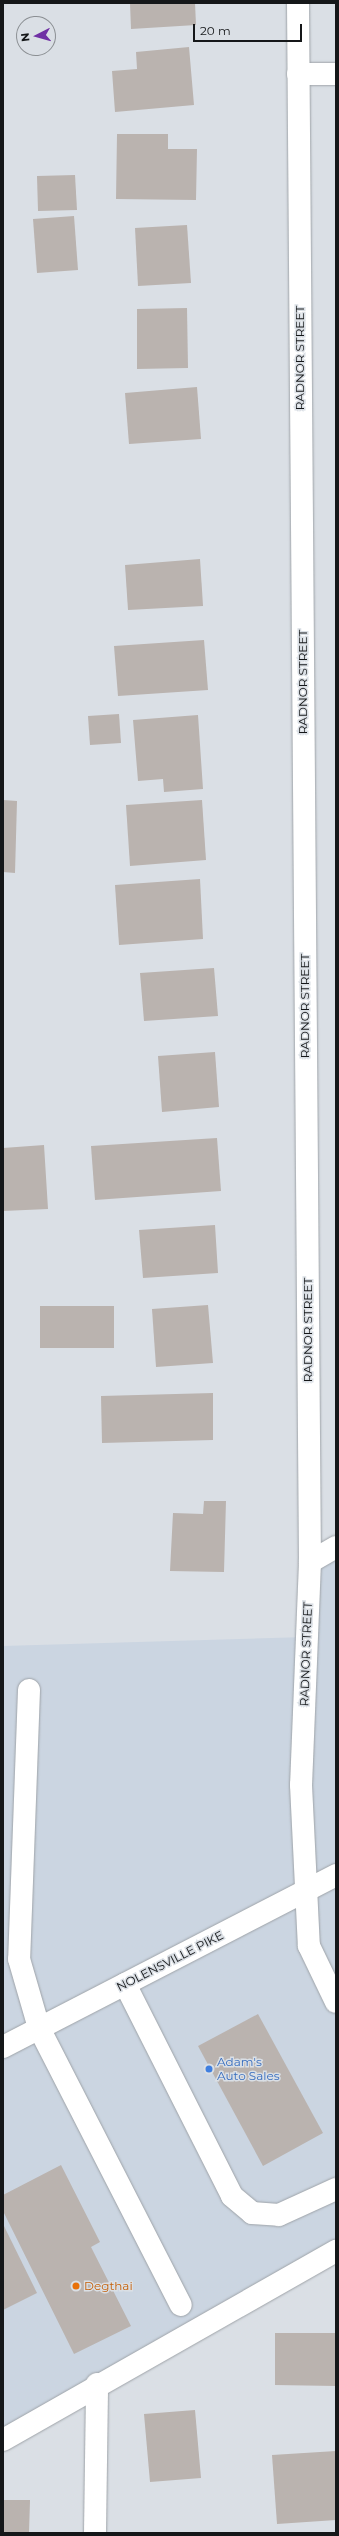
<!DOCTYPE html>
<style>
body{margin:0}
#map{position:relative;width:339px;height:2536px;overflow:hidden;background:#dadfe5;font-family:Montserrat,sans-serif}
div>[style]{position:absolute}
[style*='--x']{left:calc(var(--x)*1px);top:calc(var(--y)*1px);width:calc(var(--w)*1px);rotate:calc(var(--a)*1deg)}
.built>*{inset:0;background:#cbd5e1}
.building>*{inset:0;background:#bab3af}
.roads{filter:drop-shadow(0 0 1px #9ea3a8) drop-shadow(0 0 1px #9ea3a8)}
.minor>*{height:22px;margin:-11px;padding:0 11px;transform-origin:11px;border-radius:11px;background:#fff}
.major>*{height:22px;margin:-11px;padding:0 11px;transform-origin:11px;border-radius:11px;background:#fff}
.dots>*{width:11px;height:11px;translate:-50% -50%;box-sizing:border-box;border:2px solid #dadfe5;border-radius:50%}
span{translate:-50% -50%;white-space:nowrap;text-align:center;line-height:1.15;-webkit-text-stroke:3px #dadfe5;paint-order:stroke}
.street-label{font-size:12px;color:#151719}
.shop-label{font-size:12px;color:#366cbe}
.left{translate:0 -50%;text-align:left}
.food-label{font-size:12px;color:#c56008}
.frame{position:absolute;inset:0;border:4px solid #151719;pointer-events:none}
.north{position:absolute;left:16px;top:16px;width:40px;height:40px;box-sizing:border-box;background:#dadfe5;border:1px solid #8b8f93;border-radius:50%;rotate:264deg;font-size:11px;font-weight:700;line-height:16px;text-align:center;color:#151719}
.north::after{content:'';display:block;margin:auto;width:14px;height:18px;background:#7030a5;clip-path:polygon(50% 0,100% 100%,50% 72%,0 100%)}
.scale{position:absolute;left:193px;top:24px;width:109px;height:18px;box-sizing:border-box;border:2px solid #151719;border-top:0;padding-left:5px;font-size:12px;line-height:14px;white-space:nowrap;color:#151719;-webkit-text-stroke:3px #dadfe5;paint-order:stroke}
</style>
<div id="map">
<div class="built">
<div style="clip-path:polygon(336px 1547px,336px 2251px,3px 2440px,3px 1646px,306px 1637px,310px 1562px)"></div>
</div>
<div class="building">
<div style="clip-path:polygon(130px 3px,195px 3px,196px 25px,131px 29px)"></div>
<div style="clip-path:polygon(189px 47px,194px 105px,115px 112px,112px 71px,137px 69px,136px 52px)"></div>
<div style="clip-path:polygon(117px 134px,168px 134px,168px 149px,197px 149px,196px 200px,116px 199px)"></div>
<div style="clip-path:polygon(75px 175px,77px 210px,38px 211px,37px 176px)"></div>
<div style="clip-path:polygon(74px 216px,78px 270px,37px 273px,33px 219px)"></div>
<div style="clip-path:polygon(187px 225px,191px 283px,138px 286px,135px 228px)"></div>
<div style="clip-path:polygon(187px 308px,188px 368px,137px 369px,137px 309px)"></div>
<div style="clip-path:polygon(197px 387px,201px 439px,129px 444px,125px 393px)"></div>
<div style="clip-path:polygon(200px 559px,203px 606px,128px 610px,125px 565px)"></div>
<div style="clip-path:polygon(204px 640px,208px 690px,118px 696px,114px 646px)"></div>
<div style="clip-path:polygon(119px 714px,121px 743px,90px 745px,88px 716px)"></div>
<div style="clip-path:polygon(198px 715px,203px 789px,164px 792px,163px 779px,138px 781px,133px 720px)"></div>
<div style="clip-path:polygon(3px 800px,17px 801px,15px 873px,3px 872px)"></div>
<div style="clip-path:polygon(202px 800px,206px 860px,130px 866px,126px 805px)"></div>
<div style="clip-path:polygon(200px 879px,203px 939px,119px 945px,115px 885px)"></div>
<div style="clip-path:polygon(214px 968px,218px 1016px,144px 1021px,140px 973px)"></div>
<div style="clip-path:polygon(215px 1052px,219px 1107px,162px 1112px,158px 1056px)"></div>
<div style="clip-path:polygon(217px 1138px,221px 1191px,95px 1200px,91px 1146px)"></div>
<div style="clip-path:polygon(44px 1145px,48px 1209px,3px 1211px,3px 1148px)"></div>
<div style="clip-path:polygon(215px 1225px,218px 1273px,143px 1278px,139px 1230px)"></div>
<div style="clip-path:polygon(208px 1305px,213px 1363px,156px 1367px,152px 1309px)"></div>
<div style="clip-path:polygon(40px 1306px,114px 1306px,114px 1348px,40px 1348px)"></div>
<div style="clip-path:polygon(213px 1393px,213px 1440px,102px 1443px,101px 1396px)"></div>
<div style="clip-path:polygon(204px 1501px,226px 1501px,224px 1572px,170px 1571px,173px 1513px,203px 1514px)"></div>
<div style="clip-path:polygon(258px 2014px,323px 2133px,263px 2166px,198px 2046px)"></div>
<div style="clip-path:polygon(61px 2165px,100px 2242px,91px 2247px,131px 2326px,74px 2354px,3px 2211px,3px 2195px)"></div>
<div style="clip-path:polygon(3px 2224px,37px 2293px,3px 2310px)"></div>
<div style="clip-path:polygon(275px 2333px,336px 2333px,336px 2386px,275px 2385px)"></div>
<div style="clip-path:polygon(195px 2410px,201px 2478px,150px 2482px,144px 2414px)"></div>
<div style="clip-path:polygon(336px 2451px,336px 2520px,277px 2524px,272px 2455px)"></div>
<div style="clip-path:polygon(3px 2500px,30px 2500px,29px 2533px,3px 2533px)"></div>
</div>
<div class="roads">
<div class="minor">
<div style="--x:298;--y:3;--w:1559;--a:89.56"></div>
<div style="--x:310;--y:1562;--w:223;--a:92.3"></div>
<div style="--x:301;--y:1785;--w:161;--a:87.2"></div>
<div style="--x:309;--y:1946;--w:62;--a:64.3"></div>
<div style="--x:298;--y:74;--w:38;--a:0"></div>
<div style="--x:310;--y:1562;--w:30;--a:-30"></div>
<div style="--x:29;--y:1690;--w:269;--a:92.1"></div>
<div style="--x:19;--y:1959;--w:72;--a:73.8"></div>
<div style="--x:39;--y:2028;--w:311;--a:62.9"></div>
<div style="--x:125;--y:1984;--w:237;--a:63.2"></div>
<div style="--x:232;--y:2196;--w:26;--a:40"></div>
<div style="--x:252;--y:2213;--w:27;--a:4"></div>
<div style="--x:279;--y:2215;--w:63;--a:-24.5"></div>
<div style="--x:3;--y:2440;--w:383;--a:-29.6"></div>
<div style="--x:95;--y:2533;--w:149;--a:-89.2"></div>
</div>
<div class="major">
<div style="--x:3;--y:2047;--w:375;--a:-27.3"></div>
</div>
</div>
<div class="dots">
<div style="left:209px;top:2069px;background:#3f7fe0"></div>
<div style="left:76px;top:2286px;background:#e8710a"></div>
</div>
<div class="street-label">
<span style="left:300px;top:358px;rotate:-90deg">RADNOR STREET</span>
<span style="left:303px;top:682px;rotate:-90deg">RADNOR STREET</span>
<span style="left:305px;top:1006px;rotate:-90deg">RADNOR STREET</span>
<span style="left:308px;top:1330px;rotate:-90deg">RADNOR STREET</span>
<span style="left:306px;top:1654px;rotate:-88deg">RADNOR STREET</span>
<span style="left:170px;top:1961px;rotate:-27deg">NOLENSVILLE PIKE</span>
</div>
<div class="shop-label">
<span class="left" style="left:217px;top:2069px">Adam's<br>Auto Sales</span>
</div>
<div class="food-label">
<span class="left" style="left:84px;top:2286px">Degthai</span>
</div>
<div class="frame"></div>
<div class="north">N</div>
<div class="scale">20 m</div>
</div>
